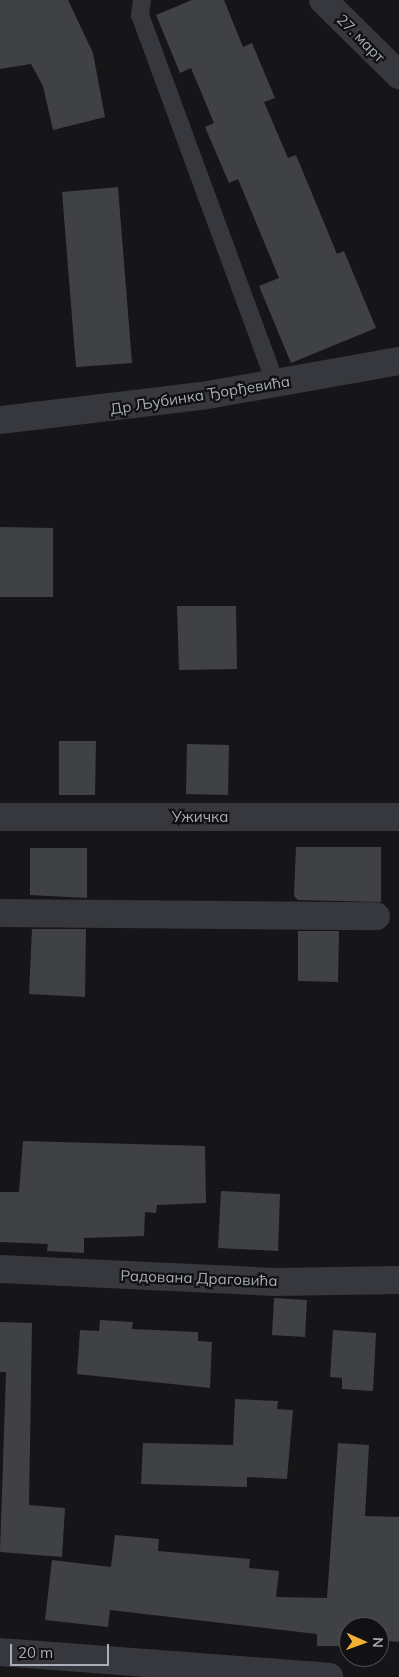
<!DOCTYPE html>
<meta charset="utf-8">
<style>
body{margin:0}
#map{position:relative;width:399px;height:1677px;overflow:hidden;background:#161618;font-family:Mulish,sans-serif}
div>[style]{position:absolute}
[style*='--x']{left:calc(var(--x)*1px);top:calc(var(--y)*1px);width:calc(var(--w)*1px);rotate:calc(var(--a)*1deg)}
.building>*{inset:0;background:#404145}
.lane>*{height:18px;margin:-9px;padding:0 9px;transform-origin:9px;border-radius:9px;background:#37383d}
.street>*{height:28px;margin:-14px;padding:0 14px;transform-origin:14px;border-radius:14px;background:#37383d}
span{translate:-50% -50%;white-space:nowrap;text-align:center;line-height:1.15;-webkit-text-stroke:4.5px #111113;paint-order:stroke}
.street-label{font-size:15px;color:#a8adb8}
.north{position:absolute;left:339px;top:1617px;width:50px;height:50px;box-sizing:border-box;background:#111113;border:1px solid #4d4f55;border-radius:50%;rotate:92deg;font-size:14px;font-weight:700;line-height:20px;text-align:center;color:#a8adb8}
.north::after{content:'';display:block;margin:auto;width:18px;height:22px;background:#f2b134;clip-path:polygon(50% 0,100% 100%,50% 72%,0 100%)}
.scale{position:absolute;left:10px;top:1644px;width:99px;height:22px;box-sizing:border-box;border:2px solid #a8adb8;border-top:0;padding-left:6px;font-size:15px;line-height:18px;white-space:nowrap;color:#a8adb8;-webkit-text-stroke:4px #111113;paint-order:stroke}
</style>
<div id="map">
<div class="building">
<div style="clip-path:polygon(0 0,68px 0,93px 53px,105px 117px,53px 130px,43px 86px,31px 64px,0 69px)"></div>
<div style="clip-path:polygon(192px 0,224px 0,243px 47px,252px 43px,275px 98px,264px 102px,288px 158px,296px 155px,337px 254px,344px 251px,376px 328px,291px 363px,259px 286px,279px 278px,238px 179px,229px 183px,205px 127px,214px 123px,191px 68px,180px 73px,156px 15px)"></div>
<div style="clip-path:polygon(118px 187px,132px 363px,76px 367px,62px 192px)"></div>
<div style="clip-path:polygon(0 527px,53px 528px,53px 597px,0 597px)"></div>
<div style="clip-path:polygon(177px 606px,236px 606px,237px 669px,179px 670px)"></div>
<div style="clip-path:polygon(59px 741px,96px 741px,95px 795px,59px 795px)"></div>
<div style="clip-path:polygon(187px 744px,229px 745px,228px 795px,186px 794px)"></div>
<div style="clip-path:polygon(296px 847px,381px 847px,381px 902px,298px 900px,294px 896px)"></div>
<div style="clip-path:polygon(30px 848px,87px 848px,87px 898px,30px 895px)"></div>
<div style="clip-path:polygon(32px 929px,86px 929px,85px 997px,29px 994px)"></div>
<div style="clip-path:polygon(298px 931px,339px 931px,338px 982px,298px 981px)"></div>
<div style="clip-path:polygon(23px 1141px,205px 1146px,206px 1203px,157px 1205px,156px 1213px,145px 1212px,144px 1236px,84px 1238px,84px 1253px,47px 1251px,48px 1244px,0 1242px,0 1192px,19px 1192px)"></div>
<div style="clip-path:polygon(221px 1191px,280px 1194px,278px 1251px,218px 1248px)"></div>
<div style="clip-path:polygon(274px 1298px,307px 1300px,305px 1337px,272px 1335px)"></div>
<div style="clip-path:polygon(100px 1320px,133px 1322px,132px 1329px,198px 1332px,198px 1341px,212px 1342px,210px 1388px,77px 1374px,80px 1330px,99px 1331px)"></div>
<div style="clip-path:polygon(0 1322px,32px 1323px,29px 1505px,65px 1508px,62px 1557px,0 1552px,6px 1372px,0 1372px)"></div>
<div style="clip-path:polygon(333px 1330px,376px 1333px,373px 1391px,342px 1389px,342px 1378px,330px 1377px)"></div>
<div style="clip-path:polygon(235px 1399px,278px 1401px,277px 1409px,293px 1410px,287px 1479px,247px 1477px,247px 1487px,141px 1484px,143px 1443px,233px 1445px)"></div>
<div style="clip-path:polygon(338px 1443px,369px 1445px,365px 1516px,399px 1517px,399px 1642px,379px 1640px,379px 1627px,349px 1627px,349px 1646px,317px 1646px,317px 1634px,110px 1610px,108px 1627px,45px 1620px,52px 1560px,111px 1567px,115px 1535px,159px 1539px,158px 1551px,250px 1559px,249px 1568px,279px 1571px,276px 1597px,327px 1598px)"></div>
</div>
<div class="lane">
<div style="--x:142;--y:0;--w:15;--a:98"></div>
<div style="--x:140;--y:15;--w:393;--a:69.8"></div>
</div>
<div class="street">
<div style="--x:323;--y:0;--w:107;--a:44.6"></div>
<div style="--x:0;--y:420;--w:203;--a:-6.8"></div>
<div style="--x:202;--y:396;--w:200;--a:-10.1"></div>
<div style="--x:0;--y:817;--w:399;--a:0"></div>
<div style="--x:0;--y:913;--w:376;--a:0.5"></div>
<div style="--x:0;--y:1269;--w:275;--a:2.7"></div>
<div style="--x:275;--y:1282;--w:124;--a:-0.9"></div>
<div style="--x:0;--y:1652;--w:330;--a:4.3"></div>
</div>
<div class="street-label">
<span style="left:361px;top:38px;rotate:45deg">27. март</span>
<span style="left:200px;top:395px;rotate:-9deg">Др Љубинка Ђорђевића</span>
<span style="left:200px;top:817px">Ужичка</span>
<span style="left:199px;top:1278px;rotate:2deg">Радована Драговића</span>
</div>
<div class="north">N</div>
<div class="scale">20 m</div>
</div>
